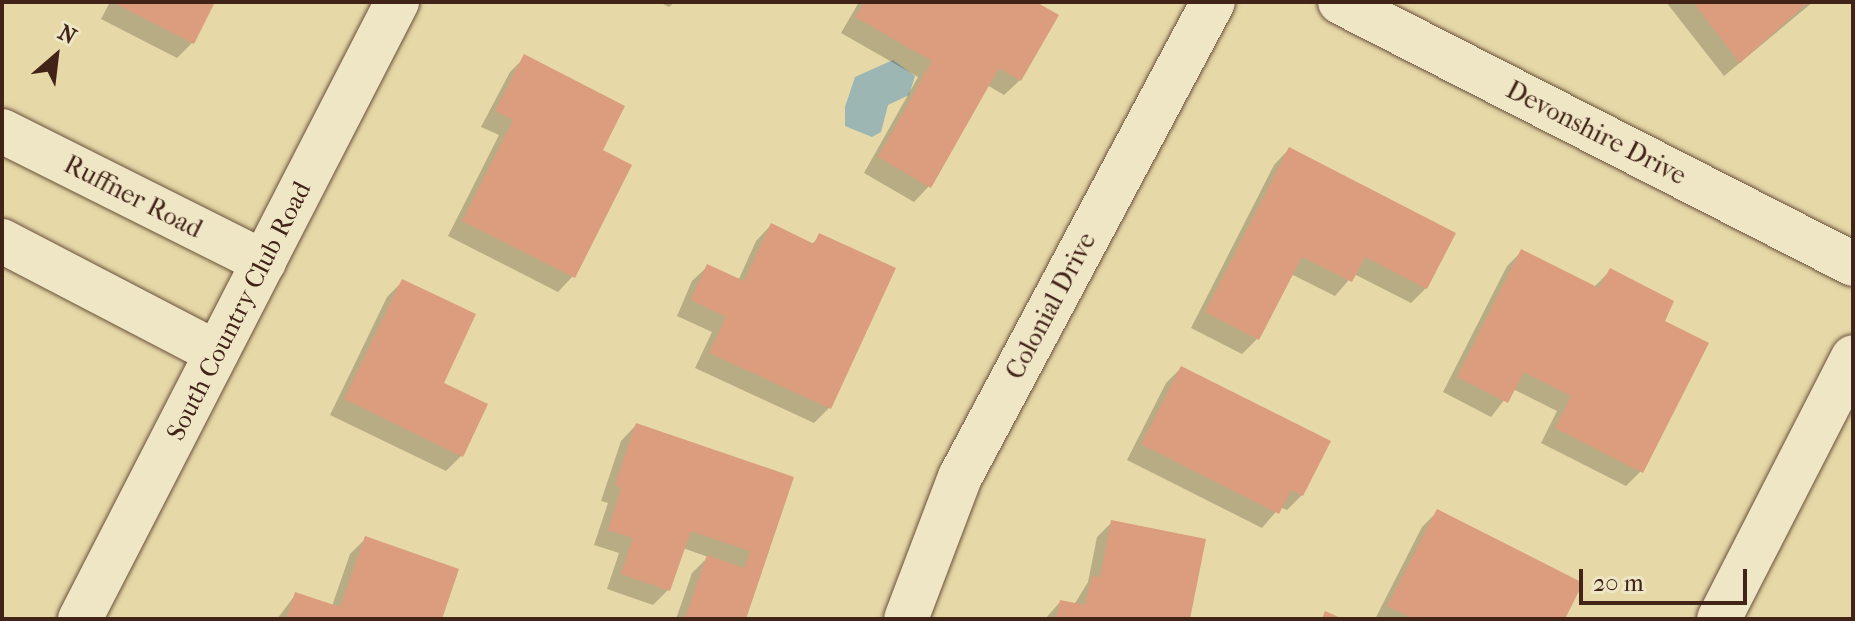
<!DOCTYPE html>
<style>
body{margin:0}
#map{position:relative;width:1855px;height:621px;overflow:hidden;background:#e6d8a7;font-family:"IM FELL French Canon",serif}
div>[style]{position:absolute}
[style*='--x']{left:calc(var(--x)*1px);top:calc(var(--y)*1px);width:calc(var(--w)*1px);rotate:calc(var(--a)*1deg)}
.water>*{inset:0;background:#9cb6b4}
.shadow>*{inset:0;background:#0003}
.building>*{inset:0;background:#db9d7d}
.roads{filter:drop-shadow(0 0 2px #6a503c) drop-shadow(0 0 2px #6a503c)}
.minor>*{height:44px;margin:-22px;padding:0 22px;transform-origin:22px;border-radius:22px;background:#efe6c6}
.tertiary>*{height:44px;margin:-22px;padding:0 22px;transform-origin:22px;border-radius:22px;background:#efe6c6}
span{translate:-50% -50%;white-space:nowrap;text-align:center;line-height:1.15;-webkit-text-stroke:6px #efe6c6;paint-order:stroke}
.street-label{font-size:26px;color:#412318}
.frame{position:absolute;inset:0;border:4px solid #412318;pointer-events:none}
.north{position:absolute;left:16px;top:16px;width:80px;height:80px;-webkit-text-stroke:6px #efe6c6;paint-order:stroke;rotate:28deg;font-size:22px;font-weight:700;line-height:32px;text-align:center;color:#412318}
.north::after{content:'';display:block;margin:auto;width:28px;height:36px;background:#412318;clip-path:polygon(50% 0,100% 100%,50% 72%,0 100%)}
.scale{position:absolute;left:1579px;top:569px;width:168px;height:36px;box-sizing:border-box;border:4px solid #412318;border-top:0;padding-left:10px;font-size:24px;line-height:28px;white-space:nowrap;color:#412318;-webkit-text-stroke:6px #efe6c6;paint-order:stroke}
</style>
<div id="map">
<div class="water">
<div style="clip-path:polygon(893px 60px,915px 76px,909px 95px,888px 105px,881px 132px,872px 137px,845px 126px,845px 107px,855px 77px)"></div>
</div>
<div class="shadow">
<div style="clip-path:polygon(110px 2px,213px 2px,192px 43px,177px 58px,101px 19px)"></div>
<div style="clip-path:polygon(659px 2px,675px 2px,669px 7px)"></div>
<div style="clip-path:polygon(859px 2px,1032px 2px,1020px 80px,1004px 95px,987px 85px,929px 186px,914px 202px,864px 173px,918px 77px,841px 33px)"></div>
<div style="clip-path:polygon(1666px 2px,1813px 2px,1724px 76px)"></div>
<div style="clip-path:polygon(525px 57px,600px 151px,573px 276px,558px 292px,448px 236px,499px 135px,481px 127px,510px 72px)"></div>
<div style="clip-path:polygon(1289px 149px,1426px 288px,1411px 303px,1354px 274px,1335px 296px,1291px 274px,1257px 339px,1242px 354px,1191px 328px,1274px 165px)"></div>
<div style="clip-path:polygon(771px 225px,811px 245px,820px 236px,893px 269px,829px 408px,814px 423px,695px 368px,712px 332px,677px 316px,692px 281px,708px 266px,738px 281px,756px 241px)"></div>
<div style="clip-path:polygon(1522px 251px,1594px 287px,1610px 271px,1662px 321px,1641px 471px,1626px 486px,1541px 443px,1557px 411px,1513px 389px,1491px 417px,1443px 392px,1507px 266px)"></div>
<div style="clip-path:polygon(403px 281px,461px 456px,446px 471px,330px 415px,387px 297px)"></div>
<div style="clip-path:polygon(1181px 368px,1302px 495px,1287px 510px,1280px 507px,1262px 528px,1127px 460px,1166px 383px)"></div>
<div style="clip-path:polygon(636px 425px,791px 478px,744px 619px,676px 619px,692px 573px,708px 557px,683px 548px,669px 589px,653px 605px,607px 589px,619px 553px,594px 545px,608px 503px,601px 501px,621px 441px)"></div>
<div style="clip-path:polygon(1437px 512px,1563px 619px,1375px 619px,1422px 527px)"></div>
<div style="clip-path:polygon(1112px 522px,1188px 619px,1045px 619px,1060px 602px,1074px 605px,1088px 582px,1097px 537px)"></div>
<div style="clip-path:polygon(365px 539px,440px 619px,277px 619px,296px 594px,332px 606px,350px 554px)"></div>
</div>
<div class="building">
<div style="clip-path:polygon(112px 2px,215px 2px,194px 44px)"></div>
<div style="clip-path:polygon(864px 2px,1036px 2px,1059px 15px,1021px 81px,999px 68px,931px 188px,878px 157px,932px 61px,855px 17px)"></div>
<div style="clip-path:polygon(1693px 2px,1808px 2px,1740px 63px)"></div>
<div style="clip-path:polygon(524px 54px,625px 106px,603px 150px,632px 165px,575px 278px,462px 221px,513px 120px,495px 111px)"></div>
<div style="clip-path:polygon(1289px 147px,1456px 233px,1427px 289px,1365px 257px,1352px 282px,1302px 257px,1259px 340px,1205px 312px)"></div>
<div style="clip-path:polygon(771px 223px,814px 244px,819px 233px,896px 268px,831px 409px,709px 353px,726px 317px,691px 300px,707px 264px,744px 281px)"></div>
<div style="clip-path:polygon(1521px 249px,1599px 288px,1610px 268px,1674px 301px,1665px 321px,1709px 343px,1643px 473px,1555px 428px,1571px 396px,1524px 372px,1508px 403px,1457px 377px)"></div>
<div style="clip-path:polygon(402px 279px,476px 314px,444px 383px,488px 404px,463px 457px,344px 399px)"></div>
<div style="clip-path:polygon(1181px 366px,1331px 441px,1303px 496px,1291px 490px,1279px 514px,1141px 444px)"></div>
<div style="clip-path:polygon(636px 423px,794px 477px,746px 619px,685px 619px,707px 555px,745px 568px,750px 551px,691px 531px,670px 591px,621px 574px,633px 538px,608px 530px,621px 488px,615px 485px)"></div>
<div style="clip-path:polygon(1437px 509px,1583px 583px,1565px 619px,1414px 619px,1387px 606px)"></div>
<div style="clip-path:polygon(1111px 520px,1206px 539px,1190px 619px,1056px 619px,1060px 600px,1085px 605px,1092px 575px,1100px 578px)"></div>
<div style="clip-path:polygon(365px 536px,459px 569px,442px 619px,286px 619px,295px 592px,340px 607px)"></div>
<div style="clip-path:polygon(1325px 611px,1343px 619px,1322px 619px)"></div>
</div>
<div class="roads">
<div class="minor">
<div style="--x:1340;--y:2;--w:576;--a:27.05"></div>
<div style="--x:2;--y:131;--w:293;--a:26.6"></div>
<div style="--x:2;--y:241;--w:242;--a:27.5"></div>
<div style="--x:906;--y:619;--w:152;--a:-69.2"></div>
<div style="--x:960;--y:477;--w:538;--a:-61.96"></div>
<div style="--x:1719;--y:619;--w:294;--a:-62.9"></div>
</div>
<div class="tertiary">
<div style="--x:80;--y:619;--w:694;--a:-62.81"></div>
</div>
</div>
<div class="street-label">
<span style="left:1596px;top:133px;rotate:27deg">Devonshire Drive</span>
<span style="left:133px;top:197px;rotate:27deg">Ruffner Road</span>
<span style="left:1051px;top:306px;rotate:-62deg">Colonial Drive</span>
<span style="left:239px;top:311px;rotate:-63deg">South Country Club Road</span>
</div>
<div class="frame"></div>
<div class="north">N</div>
<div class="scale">20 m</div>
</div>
